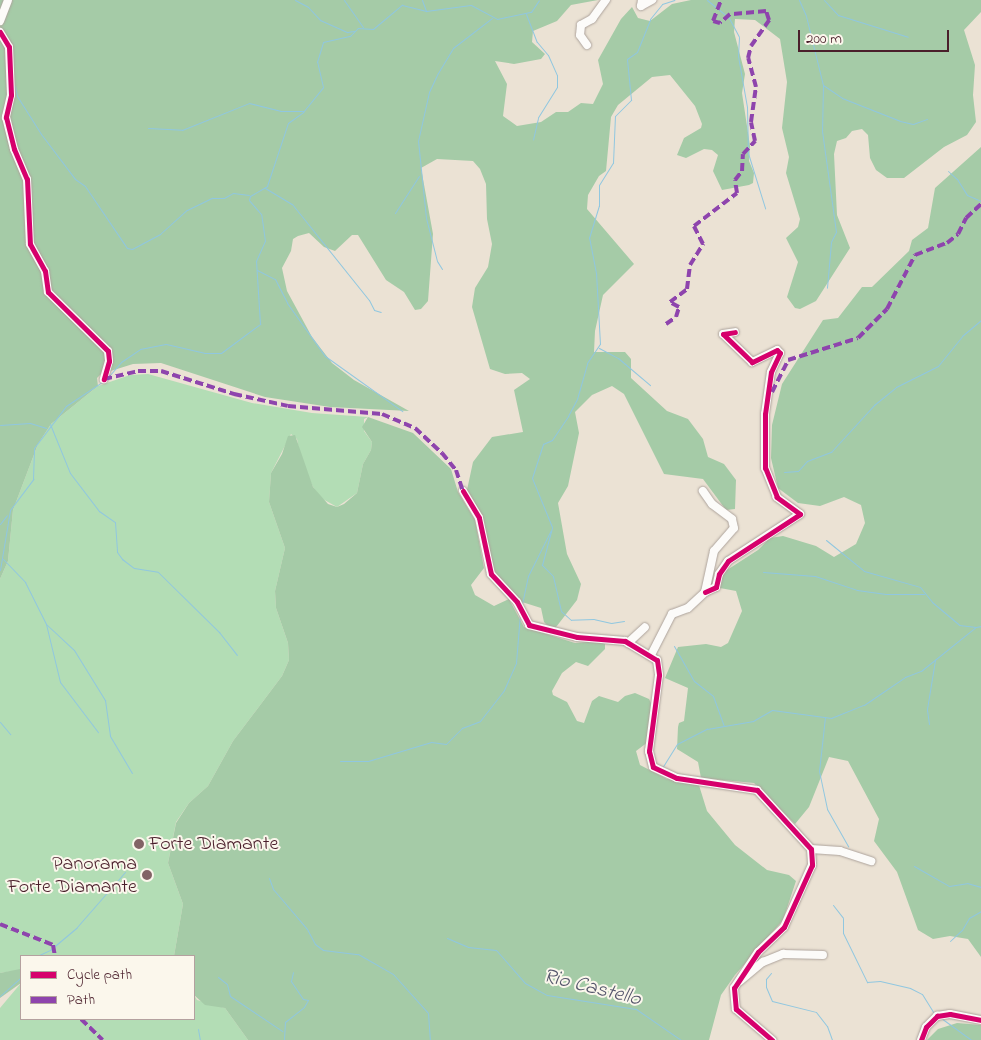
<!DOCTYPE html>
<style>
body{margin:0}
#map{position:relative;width:981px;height:1040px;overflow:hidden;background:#ebe2d4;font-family:"Indie Flower",sans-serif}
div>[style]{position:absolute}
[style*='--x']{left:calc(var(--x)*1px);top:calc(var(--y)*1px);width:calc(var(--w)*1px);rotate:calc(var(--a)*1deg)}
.green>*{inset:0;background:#b3ddb5}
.forest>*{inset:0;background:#a5cba7}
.stream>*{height:1px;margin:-0.5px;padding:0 0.5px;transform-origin:0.5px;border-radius:0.5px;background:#90c7e0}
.roads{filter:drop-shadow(0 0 1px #ada39c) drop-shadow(0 0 1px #ada39c)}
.minor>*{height:8px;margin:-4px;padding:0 4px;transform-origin:4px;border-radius:4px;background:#fcfbf9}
.quiet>*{height:4px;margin-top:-2px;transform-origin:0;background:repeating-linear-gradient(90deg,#8e44ad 0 8px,transparent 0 12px)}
.cycleway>*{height:5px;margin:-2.5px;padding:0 2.5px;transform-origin:2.5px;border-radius:2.5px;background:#d6006c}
.dots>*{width:14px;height:14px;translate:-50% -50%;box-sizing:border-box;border:2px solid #fbf7ec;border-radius:50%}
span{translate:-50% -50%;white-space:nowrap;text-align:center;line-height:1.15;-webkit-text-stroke:4px #fbf7ec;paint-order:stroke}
.poi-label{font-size:20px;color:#4a1f2b}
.left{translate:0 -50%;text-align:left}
.right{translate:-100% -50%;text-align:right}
.water-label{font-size:21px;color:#55566c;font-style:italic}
.legend{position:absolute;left:20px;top:955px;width:175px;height:65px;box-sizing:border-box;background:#fbf7ec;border:1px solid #b4a19f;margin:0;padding:6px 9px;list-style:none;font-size:15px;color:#4a1f2b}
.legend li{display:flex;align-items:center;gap:10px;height:25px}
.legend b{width:25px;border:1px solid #b4a19f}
.scale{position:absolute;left:798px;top:30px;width:151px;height:22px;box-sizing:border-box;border:2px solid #4a1f2b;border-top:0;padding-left:6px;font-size:15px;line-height:18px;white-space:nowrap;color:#4a1f2b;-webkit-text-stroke:4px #fbf7ec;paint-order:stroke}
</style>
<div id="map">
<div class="green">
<div style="clip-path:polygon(148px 374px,252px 403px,312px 413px,368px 417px,364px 419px,364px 431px,372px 442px,371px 450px,363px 464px,357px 493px,337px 507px,321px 498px,313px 487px,301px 460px,297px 439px,291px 434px,271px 473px,269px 502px,285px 548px,275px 591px,276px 608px,288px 643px,289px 660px,282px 676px,233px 741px,208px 786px,189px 803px,176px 822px,168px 863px,183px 904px,174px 956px,21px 956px,21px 980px,20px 970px,0 973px,0 579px,8px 561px,13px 510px,38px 444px,51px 424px,98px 386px,130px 375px)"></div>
<div style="clip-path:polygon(21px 983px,21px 1019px,194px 1019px,194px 995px,197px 1000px,225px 1008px,248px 1040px,0 1040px,0 1008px)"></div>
</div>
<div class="forest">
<div style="clip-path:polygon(0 0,598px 0,571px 5px,557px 21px,533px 31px,532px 42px,545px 54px,541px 59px,514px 64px,495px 61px,507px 84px,503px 116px,517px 126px,541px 122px,556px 112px,568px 112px,581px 103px,593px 104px,603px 84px,598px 60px,621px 19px,632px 7px,638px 18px,650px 21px,672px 4px,691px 0,981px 0,981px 12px,964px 30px,975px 65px,973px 95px,976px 122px,967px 135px,944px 147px,904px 178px,887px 178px,876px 170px,870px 158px,868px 135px,862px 129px,852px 131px,846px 138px,837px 141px,834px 154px,837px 215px,850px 248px,816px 301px,800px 309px,795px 308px,787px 297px,798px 262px,786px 238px,798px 227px,800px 219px,786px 173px,789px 157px,782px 128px,787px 82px,780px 39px,755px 20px,735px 19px,734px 32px,745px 74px,742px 93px,750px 146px,749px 161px,754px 173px,753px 183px,749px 185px,722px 190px,713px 171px,718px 155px,712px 150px,704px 149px,686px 158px,677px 155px,684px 138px,701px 128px,702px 124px,695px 106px,670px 75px,652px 77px,618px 105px,611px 117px,606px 171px,599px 176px,588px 195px,587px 209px,634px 264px,603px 295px,595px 331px,594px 352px,625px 352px,631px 359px,631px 378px,667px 411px,688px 419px,703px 439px,708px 457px,724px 464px,736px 480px,735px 509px,726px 510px,703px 479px,664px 474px,624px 394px,612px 386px,592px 395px,575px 412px,579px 433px,568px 486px,558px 503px,567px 554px,581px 584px,577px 600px,553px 631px,544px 622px,541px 608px,522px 602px,493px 570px,483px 519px,467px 490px,473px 462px,492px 437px,523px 432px,514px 390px,530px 379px,522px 373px,505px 374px,490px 369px,472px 307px,475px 288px,488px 267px,492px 244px,487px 219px,486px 184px,480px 169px,473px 161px,437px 159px,421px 168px,433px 234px,428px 301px,421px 309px,415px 310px,404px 292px,386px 280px,358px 235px,352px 235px,335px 251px,324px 247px,309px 233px,298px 236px,293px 239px,291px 251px,282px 268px,287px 291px,312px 337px,332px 363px,354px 380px,409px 411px,330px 407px,265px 397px,161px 363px,133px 364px,101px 374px,97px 378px,98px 386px,51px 424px,38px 444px,13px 510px,8px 561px,0 579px)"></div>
<div style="clip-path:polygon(981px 147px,981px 957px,968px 939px,950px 936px,933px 939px,918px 930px,897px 872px,874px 841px,879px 819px,848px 761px,829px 757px,809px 807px,795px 824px,754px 783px,701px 778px,698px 762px,677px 749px,678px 727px,679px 723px,684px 721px,688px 688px,665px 678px,678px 647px,706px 644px,721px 647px,728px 643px,742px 611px,736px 591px,720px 588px,721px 578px,727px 570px,758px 550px,770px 538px,783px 536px,816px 546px,834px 557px,856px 544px,865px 523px,861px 505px,844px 497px,820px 506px,798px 503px,778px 488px,771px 458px,772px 425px,782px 384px,823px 320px,838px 318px,862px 287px,872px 287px,909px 251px,912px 240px,928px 228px,935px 188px)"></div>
<div style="clip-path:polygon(368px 417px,413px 433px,451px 469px,458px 492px,475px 520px,484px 568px,471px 585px,475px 595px,494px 606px,509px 599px,524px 627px,575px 643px,599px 641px,605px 644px,605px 649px,588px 666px,576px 662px,562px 673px,552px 691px,553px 695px,567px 702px,577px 721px,584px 723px,592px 701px,599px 696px,618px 702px,625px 696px,635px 693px,649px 699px,652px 705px,648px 742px,636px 751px,640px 765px,667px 779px,698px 782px,707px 811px,735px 845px,767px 870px,789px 875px,796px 881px,783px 920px,735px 975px,721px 995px,709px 1040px,248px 1040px,225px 1008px,205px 1005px,194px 995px,194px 956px,174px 956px,183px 904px,168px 863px,176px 823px,189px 803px,208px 786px,233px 741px,282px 676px,289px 660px,288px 643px,276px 608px,275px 591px,285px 548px,269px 502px,271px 473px,282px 454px,288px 436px,295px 435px,313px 487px,328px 504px,337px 507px,344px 504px,357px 493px,363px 464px,371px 450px,372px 442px,362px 427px)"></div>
<div style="clip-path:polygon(20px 969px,21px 983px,0 998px,0 973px)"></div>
<div style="clip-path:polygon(957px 1023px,981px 1025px,981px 1040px,927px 1040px,938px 1029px)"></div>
</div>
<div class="stream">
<div style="--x:295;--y:0;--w:15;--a:28"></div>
<div style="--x:308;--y:7;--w:18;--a:47"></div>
<div style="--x:320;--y:20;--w:30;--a:24"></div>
<div style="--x:347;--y:32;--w:7;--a:-8"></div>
<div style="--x:344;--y:0;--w:33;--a:55"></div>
<div style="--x:422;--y:0;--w:12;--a:70"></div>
<div style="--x:707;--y:0;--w:28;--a:39"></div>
<div style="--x:729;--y:18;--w:21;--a:62"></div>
<div style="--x:739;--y:37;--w:19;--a:93"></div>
<div style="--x:738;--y:56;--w:52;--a:80"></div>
<div style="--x:747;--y:107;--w:46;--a:88.8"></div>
<div style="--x:748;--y:153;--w:58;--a:72.8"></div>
<div style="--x:799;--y:0;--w:17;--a:66"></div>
<div style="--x:806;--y:16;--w:71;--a:76.2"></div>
<div style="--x:823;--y:85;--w:46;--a:91.2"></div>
<div style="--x:822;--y:131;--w:102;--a:82.1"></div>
<div style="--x:836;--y:232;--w:11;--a:117"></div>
<div style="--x:831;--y:242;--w:46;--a:95"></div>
<div style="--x:824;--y:0;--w:21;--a:47"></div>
<div style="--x:838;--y:15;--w:73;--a:17.4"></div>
<div style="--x:526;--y:14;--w:30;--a:69"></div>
<div style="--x:537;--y:42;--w:17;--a:50"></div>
<div style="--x:548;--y:55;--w:22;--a:66"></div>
<div style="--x:557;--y:75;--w:12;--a:90"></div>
<div style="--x:557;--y:87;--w:36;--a:122"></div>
<div style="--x:538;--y:118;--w:22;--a:103"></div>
<div style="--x:823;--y:85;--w:23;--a:34"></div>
<div style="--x:842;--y:98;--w:62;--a:21.6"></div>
<div style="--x:900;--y:121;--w:13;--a:13"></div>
<div style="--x:913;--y:124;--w:15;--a:-20"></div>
<div style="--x:15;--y:86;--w:10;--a:79"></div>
<div style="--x:17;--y:96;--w:45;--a:57.7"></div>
<div style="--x:41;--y:134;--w:56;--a:52.9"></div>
<div style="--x:75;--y:179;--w:12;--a:35"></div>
<div style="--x:85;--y:186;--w:75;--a:55.9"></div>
<div style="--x:127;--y:248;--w:5;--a:11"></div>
<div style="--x:132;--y:249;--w:32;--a:-28"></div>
<div style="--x:160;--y:234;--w:36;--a:-42"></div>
<div style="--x:187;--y:210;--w:28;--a:-26"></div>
<div style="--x:212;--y:198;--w:12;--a:0"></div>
<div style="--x:224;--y:198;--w:10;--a:-29"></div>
<div style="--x:233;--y:193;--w:16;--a:7"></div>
<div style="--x:148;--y:128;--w:34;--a:3"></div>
<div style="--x:182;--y:130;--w:72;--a:-21.9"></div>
<div style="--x:249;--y:103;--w:32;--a:14"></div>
<div style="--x:280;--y:111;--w:23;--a:0"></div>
<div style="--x:948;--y:171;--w:12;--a:42"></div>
<div style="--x:957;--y:179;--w:19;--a:58"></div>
<div style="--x:967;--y:195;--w:15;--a:23"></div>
<div style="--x:265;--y:188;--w:31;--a:31"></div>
<div style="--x:292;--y:204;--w:123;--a:51.3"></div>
<div style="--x:369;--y:300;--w:11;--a:63"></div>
<div style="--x:374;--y:310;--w:7;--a:16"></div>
<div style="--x:395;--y:213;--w:44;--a:-57"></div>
<div style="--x:442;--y:269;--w:9;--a:-122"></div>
<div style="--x:437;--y:261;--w:44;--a:-104.3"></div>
<div style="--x:426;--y:218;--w:77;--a:-95.9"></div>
<div style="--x:418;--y:141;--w:50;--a:-77.3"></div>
<div style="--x:429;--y:92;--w:21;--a:-65"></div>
<div style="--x:438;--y:73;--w:29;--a:-59"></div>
<div style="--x:453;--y:48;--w:49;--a:-37.6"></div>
<div style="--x:257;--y:270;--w:20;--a:27"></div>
<div style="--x:275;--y:279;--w:27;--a:63"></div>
<div style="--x:287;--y:303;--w:65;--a:54.4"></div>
<div style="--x:325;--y:356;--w:95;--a:35.5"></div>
<div style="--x:599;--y:348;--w:21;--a:28"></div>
<div style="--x:618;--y:358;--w:42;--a:40.2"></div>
<div style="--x:109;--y:376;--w:18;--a:-49"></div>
<div style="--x:121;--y:362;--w:23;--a:-34"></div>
<div style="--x:140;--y:349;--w:26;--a:-11"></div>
<div style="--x:166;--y:344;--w:39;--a:13"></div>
<div style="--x:204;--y:353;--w:17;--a:0"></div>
<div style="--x:221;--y:353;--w:49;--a:-36.6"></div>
<div style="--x:260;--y:324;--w:63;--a:-93.6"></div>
<div style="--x:256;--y:261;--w:22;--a:-66"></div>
<div style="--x:265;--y:241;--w:27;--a:-98"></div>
<div style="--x:261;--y:214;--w:18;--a:-131"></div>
<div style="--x:249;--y:200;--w:4;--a:-76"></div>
<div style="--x:250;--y:196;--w:20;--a:-30"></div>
<div style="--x:267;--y:186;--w:66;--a:-71.6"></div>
<div style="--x:288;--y:123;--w:19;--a:-36"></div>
<div style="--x:303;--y:112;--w:32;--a:-51"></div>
<div style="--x:323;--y:87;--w:26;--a:-103"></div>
<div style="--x:317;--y:62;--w:21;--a:-73"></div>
<div style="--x:323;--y:42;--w:28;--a:-13"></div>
<div style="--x:350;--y:36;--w:11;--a:-45"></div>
<div style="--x:358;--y:28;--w:15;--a:4"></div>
<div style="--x:373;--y:29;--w:38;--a:-40"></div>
<div style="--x:402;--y:5;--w:25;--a:14"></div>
<div style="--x:426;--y:11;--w:45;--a:-7.6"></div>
<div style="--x:471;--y:5;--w:30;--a:28"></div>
<div style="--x:497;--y:19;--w:35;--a:-12"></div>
<div style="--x:531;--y:12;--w:14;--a:-56"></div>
<div style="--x:50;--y:424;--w:53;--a:67.8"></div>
<div style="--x:70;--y:473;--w:48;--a:52.7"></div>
<div style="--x:99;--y:511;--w:19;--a:35"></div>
<div style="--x:115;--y:522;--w:30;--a:86"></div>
<div style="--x:117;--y:552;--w:9;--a:54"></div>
<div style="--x:122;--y:559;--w:15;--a:37"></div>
<div style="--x:134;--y:568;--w:24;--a:9"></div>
<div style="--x:158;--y:572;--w:86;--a:44.5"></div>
<div style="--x:219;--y:632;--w:29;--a:52"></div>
<div style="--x:0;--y:425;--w:30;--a:-4"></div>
<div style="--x:30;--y:423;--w:17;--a:17"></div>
<div style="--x:784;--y:472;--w:14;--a:-4"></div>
<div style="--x:798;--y:471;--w:13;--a:-48"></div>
<div style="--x:807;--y:461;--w:26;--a:-21"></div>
<div style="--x:831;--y:452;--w:64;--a:-47.5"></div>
<div style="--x:874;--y:405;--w:28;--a:-39"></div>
<div style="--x:896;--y:387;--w:47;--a:-26.6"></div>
<div style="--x:938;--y:366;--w:38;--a:-51"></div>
<div style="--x:962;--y:336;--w:25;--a:-40"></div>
<div style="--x:0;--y:524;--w:11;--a:-52"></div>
<div style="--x:826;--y:540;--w:49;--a:39.2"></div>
<div style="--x:864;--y:571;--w:58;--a:15.9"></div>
<div style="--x:920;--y:587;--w:19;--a:51"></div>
<div style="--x:932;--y:602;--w:35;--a:40"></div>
<div style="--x:959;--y:625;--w:17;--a:7"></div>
<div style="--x:3;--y:559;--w:32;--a:46"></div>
<div style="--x:25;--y:582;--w:47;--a:63.4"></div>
<div style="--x:46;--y:624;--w:38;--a:43"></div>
<div style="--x:74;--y:650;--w:59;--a:58.2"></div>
<div style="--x:105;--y:700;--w:36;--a:82"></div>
<div style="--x:110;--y:736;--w:43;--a:59.3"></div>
<div style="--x:0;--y:570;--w:61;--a:-80.5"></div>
<div style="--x:10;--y:510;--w:39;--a:-53"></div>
<div style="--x:33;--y:479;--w:31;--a:-88"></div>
<div style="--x:34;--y:448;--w:53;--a:-52.7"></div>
<div style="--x:66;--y:406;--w:43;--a:-33.7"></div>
<div style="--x:763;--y:572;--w:52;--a:4.4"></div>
<div style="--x:815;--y:576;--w:44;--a:18.4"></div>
<div style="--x:857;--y:590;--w:29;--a:8"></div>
<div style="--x:886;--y:594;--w:38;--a:0"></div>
<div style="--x:522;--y:604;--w:29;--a:-78"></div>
<div style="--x:528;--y:576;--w:51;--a:-63.4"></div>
<div style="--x:624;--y:621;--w:13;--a:171"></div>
<div style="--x:611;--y:623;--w:17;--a:-167"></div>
<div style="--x:594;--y:619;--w:23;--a:178"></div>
<div style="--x:571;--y:620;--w:13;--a:-138"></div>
<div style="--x:561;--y:611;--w:36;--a:-103"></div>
<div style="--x:553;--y:576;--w:16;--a:-135"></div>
<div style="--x:542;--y:565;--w:39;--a:-75"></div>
<div style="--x:552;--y:527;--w:53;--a:-112.2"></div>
<div style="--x:532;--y:478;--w:36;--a:-72"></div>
<div style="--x:543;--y:444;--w:10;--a:-24"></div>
<div style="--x:552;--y:440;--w:29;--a:-56"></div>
<div style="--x:568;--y:416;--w:19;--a:-62"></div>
<div style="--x:577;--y:399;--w:37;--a:-74"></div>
<div style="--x:587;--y:363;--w:23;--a:-56"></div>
<div style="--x:600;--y:344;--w:71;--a:-93.2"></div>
<div style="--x:596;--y:273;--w:36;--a:-101"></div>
<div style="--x:589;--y:238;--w:34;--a:-73"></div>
<div style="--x:599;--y:206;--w:21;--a:-90"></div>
<div style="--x:599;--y:185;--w:26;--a:-58"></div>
<div style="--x:613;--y:163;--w:47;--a:-87.6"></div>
<div style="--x:615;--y:116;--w:23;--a:-45"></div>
<div style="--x:631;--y:100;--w:41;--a:-95.6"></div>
<div style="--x:627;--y:59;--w:12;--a:-35"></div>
<div style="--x:637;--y:52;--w:35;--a:-68"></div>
<div style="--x:650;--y:19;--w:19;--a:-51"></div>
<div style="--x:662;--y:4;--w:13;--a:-18"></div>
<div style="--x:46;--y:624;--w:60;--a:76.4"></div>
<div style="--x:60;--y:682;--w:63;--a:52.8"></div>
<div style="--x:674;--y:646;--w:40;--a:60.3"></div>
<div style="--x:694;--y:681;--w:24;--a:38"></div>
<div style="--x:713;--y:696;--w:32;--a:70"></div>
<div style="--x:825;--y:717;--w:54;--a:96.3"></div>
<div style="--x:819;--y:771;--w:39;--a:78"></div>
<div style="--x:827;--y:809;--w:43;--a:60.4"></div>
<div style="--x:0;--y:722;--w:16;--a:50"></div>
<div style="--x:929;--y:724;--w:15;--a:-98"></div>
<div style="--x:927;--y:709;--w:50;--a:-80.7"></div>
<div style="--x:340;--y:761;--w:28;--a:0"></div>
<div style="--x:368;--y:761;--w:66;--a:-16.8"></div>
<div style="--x:431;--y:742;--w:15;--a:8"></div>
<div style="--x:446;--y:744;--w:23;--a:-45"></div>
<div style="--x:462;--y:728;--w:19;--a:-21"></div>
<div style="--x:480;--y:721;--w:39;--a:-52"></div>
<div style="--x:504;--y:690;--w:30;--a:-66"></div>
<div style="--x:516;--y:663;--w:50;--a:-85.4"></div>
<div style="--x:662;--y:768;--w:28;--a:-58"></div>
<div style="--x:677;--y:744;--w:34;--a:-27"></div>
<div style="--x:707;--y:729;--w:47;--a:-9.9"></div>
<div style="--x:753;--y:721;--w:22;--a:-30"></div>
<div style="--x:772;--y:710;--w:60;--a:7.7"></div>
<div style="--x:831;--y:718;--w:35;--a:-22"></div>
<div style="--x:864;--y:705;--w:50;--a:-34.3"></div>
<div style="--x:905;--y:677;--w:17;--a:-21"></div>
<div style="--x:921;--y:671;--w:70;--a:-38.7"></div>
<div style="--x:976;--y:627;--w:5;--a:-11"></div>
<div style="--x:914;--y:866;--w:40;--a:29.7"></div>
<div style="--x:949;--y:886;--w:18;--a:-9"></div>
<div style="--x:967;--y:883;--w:15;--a:16"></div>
<div style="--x:269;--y:878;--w:12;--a:70"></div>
<div style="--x:273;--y:889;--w:52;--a:49.6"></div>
<div style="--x:307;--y:929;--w:17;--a:62"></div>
<div style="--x:315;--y:944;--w:10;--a:37"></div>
<div style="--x:323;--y:950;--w:35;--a:7"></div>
<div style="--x:358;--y:954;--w:40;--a:29.7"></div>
<div style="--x:393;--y:974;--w:52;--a:48.1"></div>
<div style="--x:428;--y:1013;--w:27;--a:86"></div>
<div style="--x:833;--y:905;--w:16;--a:52"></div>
<div style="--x:843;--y:918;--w:15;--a:90"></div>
<div style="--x:843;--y:933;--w:55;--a:63.9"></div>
<div style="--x:867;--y:982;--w:13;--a:-4"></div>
<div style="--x:880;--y:981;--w:31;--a:13"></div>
<div style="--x:910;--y:988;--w:13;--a:27"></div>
<div style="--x:922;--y:994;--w:22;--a:58"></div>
<div style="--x:447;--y:938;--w:23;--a:23"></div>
<div style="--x:468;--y:947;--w:28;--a:6"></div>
<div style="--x:496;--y:950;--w:44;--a:48.7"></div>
<div style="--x:525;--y:983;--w:25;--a:29"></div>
<div style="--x:547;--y:995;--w:90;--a:8.9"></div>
<div style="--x:636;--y:1009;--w:55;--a:34.6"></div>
<div style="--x:950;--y:941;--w:16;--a:-43"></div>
<div style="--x:962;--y:930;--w:14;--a:-60"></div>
<div style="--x:969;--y:918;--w:14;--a:-30"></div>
<div style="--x:37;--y:956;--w:14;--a:-25"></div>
<div style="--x:50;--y:950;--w:35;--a:-40"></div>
<div style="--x:77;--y:927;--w:73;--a:-48.9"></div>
<div style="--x:771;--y:973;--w:8;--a:130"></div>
<div style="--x:766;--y:979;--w:8;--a:90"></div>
<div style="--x:766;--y:987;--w:15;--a:67"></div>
<div style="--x:772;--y:1001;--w:45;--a:14"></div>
<div style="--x:816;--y:1012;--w:18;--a:52"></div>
<div style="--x:827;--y:1026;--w:15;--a:70"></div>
<div style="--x:218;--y:977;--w:11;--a:38"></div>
<div style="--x:227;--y:984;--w:12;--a:76"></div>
<div style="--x:230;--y:996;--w:63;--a:33.9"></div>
<div style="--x:0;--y:996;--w:28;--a:-42"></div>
<div style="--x:941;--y:1018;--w:37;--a:36"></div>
<div style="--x:198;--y:1029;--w:11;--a:80"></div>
<div style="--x:284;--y:1040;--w:18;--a:-87"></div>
<div style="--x:285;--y:1022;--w:24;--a:-38"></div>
<div style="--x:304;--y:1007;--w:8;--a:-60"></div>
<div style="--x:308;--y:1000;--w:5;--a:-169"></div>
<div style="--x:303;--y:999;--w:22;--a:-124"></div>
<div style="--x:291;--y:981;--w:9;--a:-77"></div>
</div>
<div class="roads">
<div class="minor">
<div style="--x:642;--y:0;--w:6;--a:99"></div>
<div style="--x:641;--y:6;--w:13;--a:-29"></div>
<div style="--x:0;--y:21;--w:22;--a:-69"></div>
<div style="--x:0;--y:32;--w:17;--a:59"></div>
<div style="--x:9;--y:47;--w:48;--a:87.6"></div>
<div style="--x:11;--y:95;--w:23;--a:103"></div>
<div style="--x:6;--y:117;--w:33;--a:76"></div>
<div style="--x:14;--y:149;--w:33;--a:67"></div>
<div style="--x:27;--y:179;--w:65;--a:87.4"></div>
<div style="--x:30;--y:244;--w:31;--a:61"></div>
<div style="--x:45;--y:271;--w:21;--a:82"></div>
<div style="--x:48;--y:292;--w:84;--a:44.5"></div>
<div style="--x:108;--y:351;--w:10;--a:84"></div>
<div style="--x:109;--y:361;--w:19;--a:106"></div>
<div style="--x:587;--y:45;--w:12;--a:-125"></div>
<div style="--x:580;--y:35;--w:10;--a:-84"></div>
<div style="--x:581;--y:25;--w:13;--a:-29"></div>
<div style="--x:592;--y:19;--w:24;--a:-54"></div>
<div style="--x:463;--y:491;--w:31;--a:59"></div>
<div style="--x:479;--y:518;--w:57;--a:77.9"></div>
<div style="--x:491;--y:574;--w:38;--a:47"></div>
<div style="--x:517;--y:602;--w:26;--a:62"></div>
<div style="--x:529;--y:625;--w:49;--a:14"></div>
<div style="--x:577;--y:637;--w:48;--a:4.8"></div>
<div style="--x:625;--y:641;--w:37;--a:31"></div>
<div style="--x:657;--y:660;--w:15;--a:82"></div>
<div style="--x:659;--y:675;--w:77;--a:97.5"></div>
<div style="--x:649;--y:751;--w:16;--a:76"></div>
<div style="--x:653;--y:767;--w:26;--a:25"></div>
<div style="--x:677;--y:778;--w:81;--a:8.5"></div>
<div style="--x:757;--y:790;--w:80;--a:47.5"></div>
<div style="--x:811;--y:849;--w:16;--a:86"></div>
<div style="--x:812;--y:865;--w:68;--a:114.3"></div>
<div style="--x:784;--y:927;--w:36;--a:136"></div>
<div style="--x:758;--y:952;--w:43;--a:123.7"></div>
<div style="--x:734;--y:988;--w:21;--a:85"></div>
<div style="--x:736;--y:1009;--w:48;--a:40.7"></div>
<div style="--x:705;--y:592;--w:12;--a:-24"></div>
<div style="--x:716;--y:587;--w:13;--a:-77"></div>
<div style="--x:719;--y:574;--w:16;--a:-55"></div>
<div style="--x:728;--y:561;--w:86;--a:-33.1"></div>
<div style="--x:800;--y:514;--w:29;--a:-144"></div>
<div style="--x:777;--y:497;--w:31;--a:-112"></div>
<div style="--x:765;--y:468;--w:54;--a:-90"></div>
<div style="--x:765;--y:414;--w:42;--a:-81.9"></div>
<div style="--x:771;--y:372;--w:21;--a:-65"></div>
<div style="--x:780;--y:353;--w:4;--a:-135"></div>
<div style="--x:777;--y:350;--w:28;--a:154"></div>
<div style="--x:752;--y:362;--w:40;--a:-136"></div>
<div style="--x:723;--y:334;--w:12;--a:-9"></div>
<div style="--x:628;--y:643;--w:23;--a:-43"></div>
<div style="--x:651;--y:655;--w:46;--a:-62.9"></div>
<div style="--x:672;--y:614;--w:17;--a:-21"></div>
<div style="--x:688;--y:608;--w:23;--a:-43"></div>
<div style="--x:705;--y:592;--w:42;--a:-77.6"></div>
<div style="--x:714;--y:551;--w:30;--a:-49"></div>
<div style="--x:734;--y:528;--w:9;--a:-103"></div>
<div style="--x:732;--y:519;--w:25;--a:-143"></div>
<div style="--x:712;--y:504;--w:16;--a:-125"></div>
<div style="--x:811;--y:849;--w:29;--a:4"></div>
<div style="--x:840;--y:851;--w:33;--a:18"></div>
<div style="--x:740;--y:981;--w:30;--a:-40"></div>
<div style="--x:763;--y:962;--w:22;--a:-22"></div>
<div style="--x:783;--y:954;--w:40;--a:1.4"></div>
<div style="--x:921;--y:1040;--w:14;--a:-69"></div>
<div style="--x:926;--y:1027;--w:16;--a:-45"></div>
<div style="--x:937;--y:1016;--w:13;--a:-9"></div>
<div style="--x:950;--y:1014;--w:32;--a:11"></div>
</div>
</div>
<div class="quiet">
<div style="--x:666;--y:324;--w:12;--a:-35"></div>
<div style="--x:676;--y:317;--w:10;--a:-73"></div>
<div style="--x:679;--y:307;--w:10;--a:-151"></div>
<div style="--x:670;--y:302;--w:21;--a:-37"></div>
<div style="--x:687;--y:289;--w:24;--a:-83"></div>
<div style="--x:690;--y:265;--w:25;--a:-58"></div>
<div style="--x:703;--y:244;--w:20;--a:-117"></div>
<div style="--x:694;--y:226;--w:54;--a:-37.5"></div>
<div style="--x:737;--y:193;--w:13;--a:-99"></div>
<div style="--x:735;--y:180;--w:11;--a:-52"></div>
<div style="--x:742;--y:171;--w:17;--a:-87"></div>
<div style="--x:743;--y:154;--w:18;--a:-47"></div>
<div style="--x:755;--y:141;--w:19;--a:-102"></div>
<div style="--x:751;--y:122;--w:35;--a:-82"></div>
<div style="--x:756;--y:87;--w:30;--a:-105"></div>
<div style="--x:748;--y:58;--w:12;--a:-76"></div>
<div style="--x:751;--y:46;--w:32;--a:-55"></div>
<div style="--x:769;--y:20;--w:9;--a:-108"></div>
<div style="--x:766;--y:11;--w:36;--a:175"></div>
<div style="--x:730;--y:14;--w:13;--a:138"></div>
<div style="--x:720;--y:23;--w:7;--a:-164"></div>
<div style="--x:713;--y:21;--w:22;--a:-69"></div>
<div style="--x:104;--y:379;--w:35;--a:-13"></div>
<div style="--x:138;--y:371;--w:23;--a:0"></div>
<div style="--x:161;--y:371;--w:77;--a:17.5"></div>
<div style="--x:234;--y:394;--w:55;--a:12.5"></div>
<div style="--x:288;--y:406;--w:94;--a:4.9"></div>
<div style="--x:382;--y:414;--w:36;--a:23"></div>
<div style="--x:415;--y:428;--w:37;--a:43"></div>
<div style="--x:442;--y:453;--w:22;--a:51"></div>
<div style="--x:456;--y:470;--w:22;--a:72"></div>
<div style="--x:772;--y:392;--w:36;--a:-63"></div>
<div style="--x:788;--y:360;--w:73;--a:-17.4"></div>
<div style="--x:858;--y:338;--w:41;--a:-45"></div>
<div style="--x:887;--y:309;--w:61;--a:-62.6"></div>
<div style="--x:915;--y:255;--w:34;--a:-21"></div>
<div style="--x:947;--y:243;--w:14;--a:-39"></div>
<div style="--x:958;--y:234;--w:18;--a:-63"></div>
<div style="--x:966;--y:218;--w:21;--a:-43"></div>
<div style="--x:0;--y:924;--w:57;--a:21.6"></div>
<div style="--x:53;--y:945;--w:11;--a:80"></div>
<div style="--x:81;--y:1019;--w:30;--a:44"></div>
</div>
<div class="cycleway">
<div style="--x:0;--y:32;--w:17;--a:59"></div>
<div style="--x:9;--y:47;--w:48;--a:87.6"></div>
<div style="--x:11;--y:95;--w:23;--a:103"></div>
<div style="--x:6;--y:117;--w:33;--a:76"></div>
<div style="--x:14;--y:149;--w:33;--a:67"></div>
<div style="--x:27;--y:179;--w:65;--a:87.4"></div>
<div style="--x:30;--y:244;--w:31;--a:61"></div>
<div style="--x:45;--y:271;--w:21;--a:82"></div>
<div style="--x:48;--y:292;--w:84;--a:44.5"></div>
<div style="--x:108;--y:351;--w:10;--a:84"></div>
<div style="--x:109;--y:361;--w:19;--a:106"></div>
<div style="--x:463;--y:491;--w:31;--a:59"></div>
<div style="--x:479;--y:518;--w:57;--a:77.9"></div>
<div style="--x:491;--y:574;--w:38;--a:47"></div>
<div style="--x:517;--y:602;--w:26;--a:62"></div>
<div style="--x:529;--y:625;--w:49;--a:14"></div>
<div style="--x:577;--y:637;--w:48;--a:4.8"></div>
<div style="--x:625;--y:641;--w:37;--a:31"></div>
<div style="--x:657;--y:660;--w:15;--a:82"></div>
<div style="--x:659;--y:675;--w:77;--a:97.5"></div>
<div style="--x:649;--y:751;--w:16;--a:76"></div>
<div style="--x:653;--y:767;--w:26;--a:25"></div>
<div style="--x:677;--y:778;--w:81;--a:8.5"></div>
<div style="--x:757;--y:790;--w:80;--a:47.5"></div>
<div style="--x:811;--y:849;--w:16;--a:86"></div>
<div style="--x:812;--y:865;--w:68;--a:114.3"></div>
<div style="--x:784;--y:927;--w:36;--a:136"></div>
<div style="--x:758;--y:952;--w:43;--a:123.7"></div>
<div style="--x:734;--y:988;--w:21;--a:85"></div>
<div style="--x:736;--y:1009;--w:48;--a:40.7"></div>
<div style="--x:705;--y:592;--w:12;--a:-24"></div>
<div style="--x:716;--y:587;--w:13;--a:-77"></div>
<div style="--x:719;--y:574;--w:16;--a:-55"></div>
<div style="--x:728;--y:561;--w:86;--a:-33.1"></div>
<div style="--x:800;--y:514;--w:29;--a:-144"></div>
<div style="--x:777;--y:497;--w:31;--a:-112"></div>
<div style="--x:765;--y:468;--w:54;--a:-90"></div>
<div style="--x:765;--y:414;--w:42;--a:-81.9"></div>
<div style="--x:771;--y:372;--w:21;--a:-65"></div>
<div style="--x:780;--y:353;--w:4;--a:-135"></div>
<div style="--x:777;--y:350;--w:28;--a:154"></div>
<div style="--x:752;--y:362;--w:40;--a:-136"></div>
<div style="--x:723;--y:334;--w:12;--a:-9"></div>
<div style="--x:921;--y:1040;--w:14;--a:-69"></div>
<div style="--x:926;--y:1027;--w:16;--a:-45"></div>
<div style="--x:937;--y:1016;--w:13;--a:-9"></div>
<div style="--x:950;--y:1014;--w:32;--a:11"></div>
</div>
<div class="dots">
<div style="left:139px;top:844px;background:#826366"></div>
<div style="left:147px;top:875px;background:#826366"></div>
</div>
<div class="poi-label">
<span class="left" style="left:149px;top:844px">Forte Diamante</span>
<span class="right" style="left:137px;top:876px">Panorama<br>Forte Diamante</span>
</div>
<div class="water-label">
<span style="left:592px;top:988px;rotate:14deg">Rio Castello</span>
</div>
<ul class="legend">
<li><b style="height:6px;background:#d6006c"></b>Cycle path</li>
<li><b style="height:6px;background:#8e44ad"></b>Path</li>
</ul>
<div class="scale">200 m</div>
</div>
